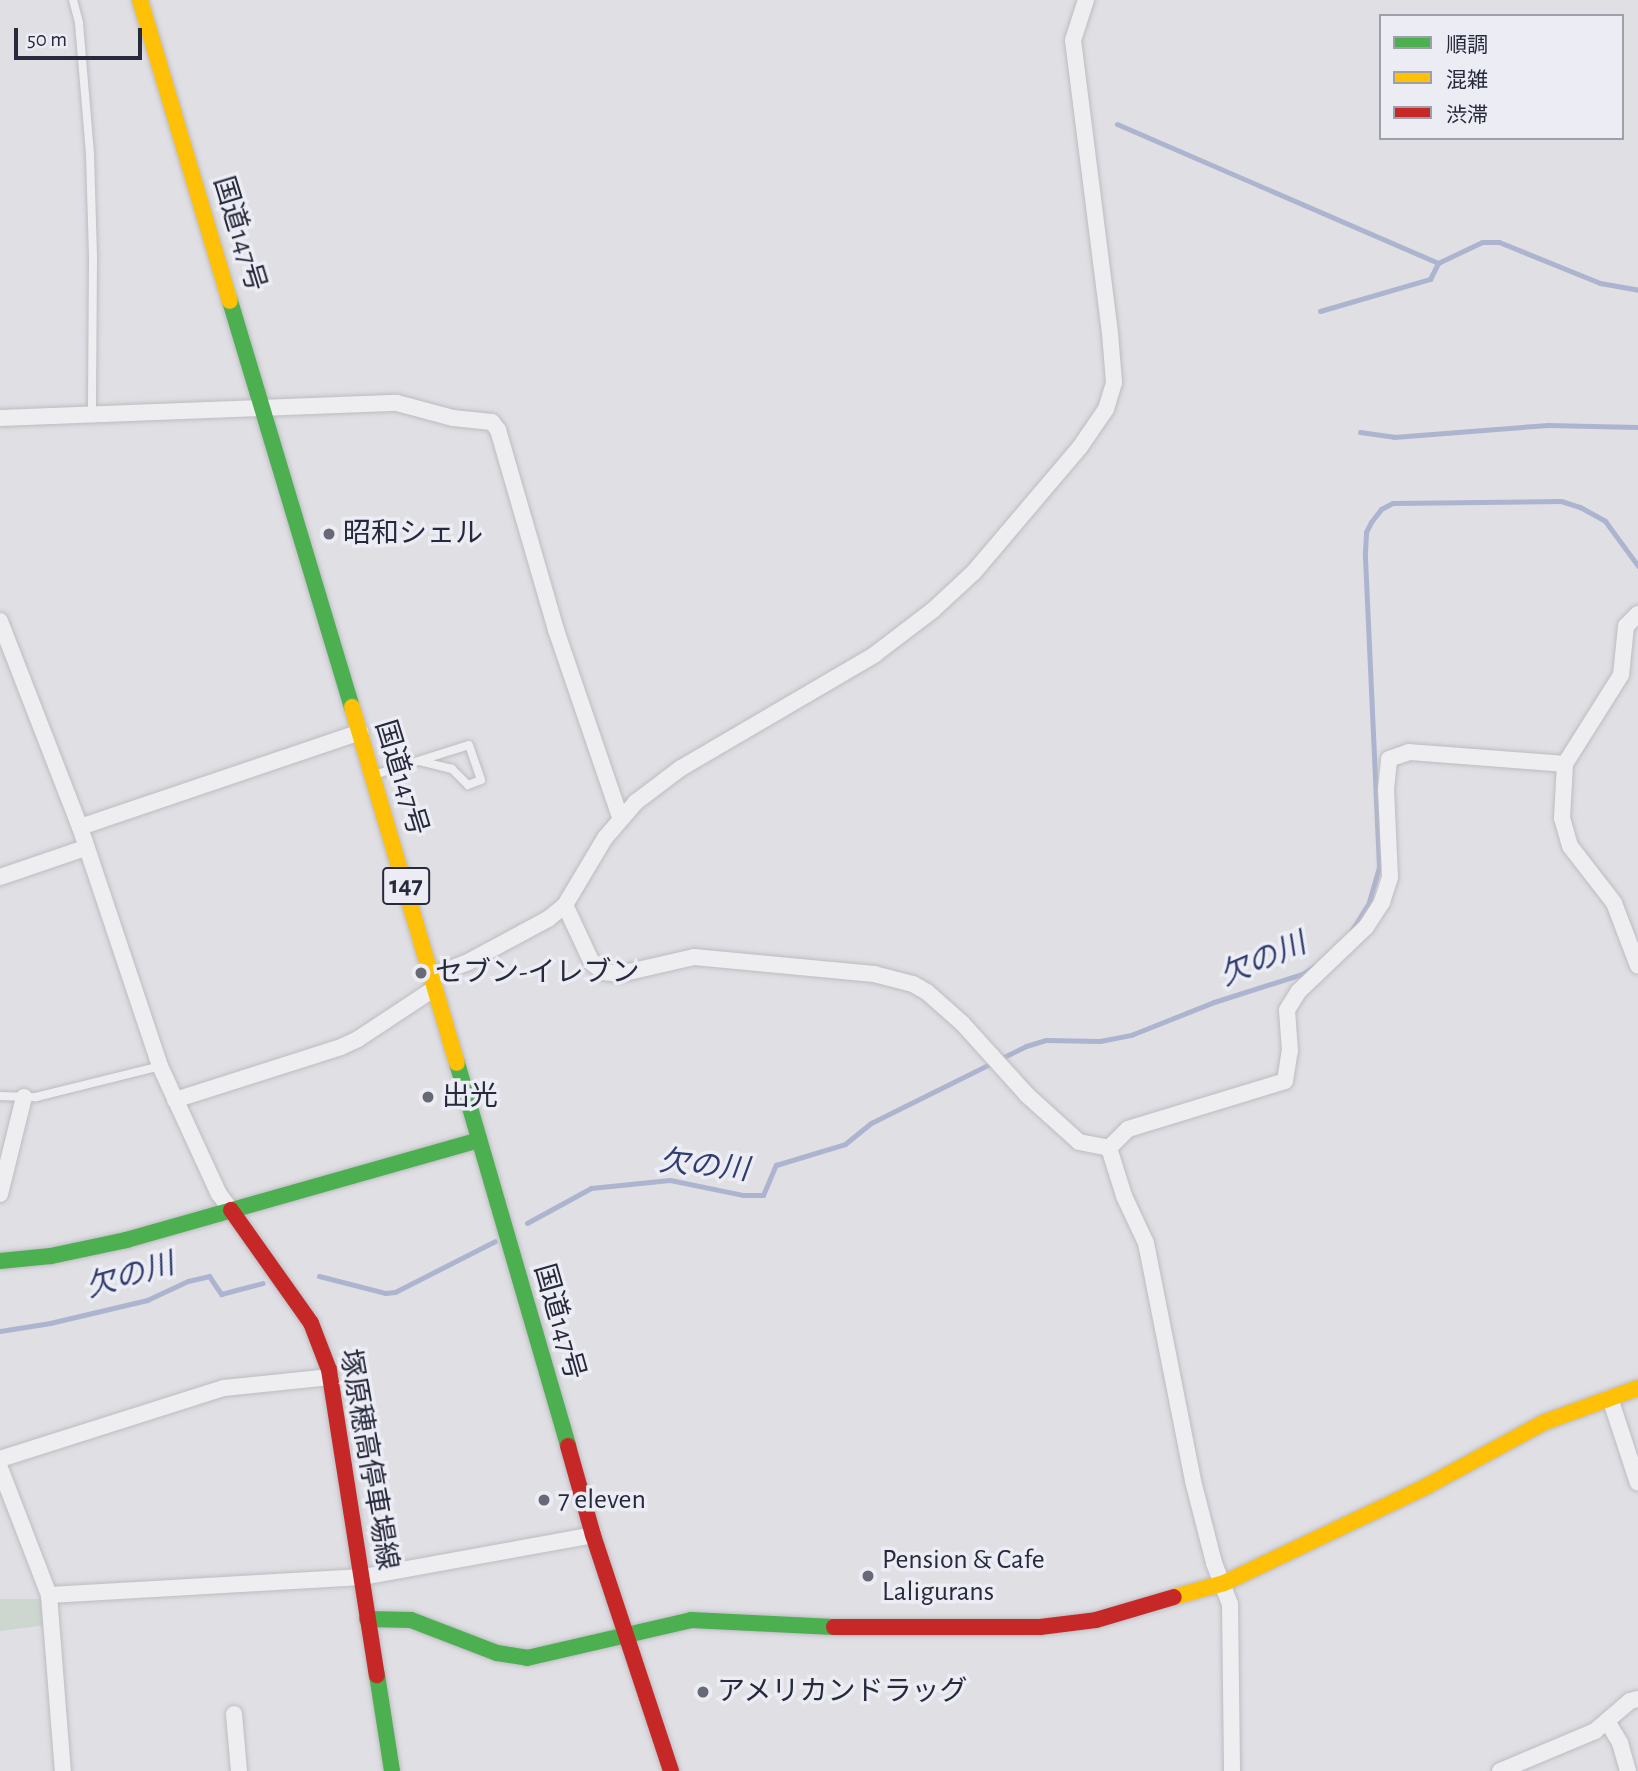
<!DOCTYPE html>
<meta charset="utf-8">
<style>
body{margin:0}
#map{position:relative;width:1638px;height:1771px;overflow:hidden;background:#dfdfe4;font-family:"Alegreya Sans","Noto Sans JP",sans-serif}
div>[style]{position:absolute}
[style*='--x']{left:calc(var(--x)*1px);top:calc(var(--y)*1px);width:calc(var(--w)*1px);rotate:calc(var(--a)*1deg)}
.green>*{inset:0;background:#cdd7cf}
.stream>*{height:5px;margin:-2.5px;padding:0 2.5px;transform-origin:2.5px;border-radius:2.5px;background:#adb4cf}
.roads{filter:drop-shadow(0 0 2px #bcbcc1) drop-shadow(0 0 2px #bcbcc1)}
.lane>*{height:8px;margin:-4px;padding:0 4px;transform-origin:4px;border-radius:4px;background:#eeeef1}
.street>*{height:16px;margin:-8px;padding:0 8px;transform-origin:8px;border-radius:8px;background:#eeeef1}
.fast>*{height:16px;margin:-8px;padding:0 8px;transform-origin:8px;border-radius:8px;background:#4caf50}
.slow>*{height:16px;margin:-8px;padding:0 8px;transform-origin:8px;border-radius:8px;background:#ffc107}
.jam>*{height:16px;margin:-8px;padding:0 8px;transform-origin:8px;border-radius:8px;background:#c62828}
.dots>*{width:19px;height:19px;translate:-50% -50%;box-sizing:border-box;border:4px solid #ecedf4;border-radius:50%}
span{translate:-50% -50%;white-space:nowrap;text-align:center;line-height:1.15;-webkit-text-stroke:7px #ecedf4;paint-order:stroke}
.shield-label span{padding:2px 5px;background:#ecedf4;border:2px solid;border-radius:5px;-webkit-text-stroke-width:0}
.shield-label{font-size:26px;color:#27293c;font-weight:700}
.street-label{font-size:28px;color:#27293c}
.poi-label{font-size:28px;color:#27293c}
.left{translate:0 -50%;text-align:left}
.water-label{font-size:30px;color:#323d6f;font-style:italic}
.legend{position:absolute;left:1379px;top:14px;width:245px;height:126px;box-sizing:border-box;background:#ecedf4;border:2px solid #9d9faa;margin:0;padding:9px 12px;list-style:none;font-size:21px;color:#27293c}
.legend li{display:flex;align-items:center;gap:14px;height:35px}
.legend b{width:35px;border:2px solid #9d9faa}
.scale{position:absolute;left:14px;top:28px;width:128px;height:32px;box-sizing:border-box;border:4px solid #27293c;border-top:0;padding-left:9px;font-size:21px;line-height:24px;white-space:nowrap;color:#27293c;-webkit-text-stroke:5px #ecedf4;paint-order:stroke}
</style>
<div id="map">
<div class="green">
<div style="clip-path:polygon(0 1599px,43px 1599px,47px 1625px,0 1631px)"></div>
</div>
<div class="stream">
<div style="--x:1117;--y:124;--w:350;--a:23.4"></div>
<div style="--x:1438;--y:263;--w:49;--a:-25.5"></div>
<div style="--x:1482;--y:242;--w:17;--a:0"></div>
<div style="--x:1499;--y:242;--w:109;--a:22.1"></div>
<div style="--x:1600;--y:283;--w:39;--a:10"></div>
<div style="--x:1320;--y:311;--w:115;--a:-16.2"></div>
<div style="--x:1430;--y:279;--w:18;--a:-63"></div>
<div style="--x:1360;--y:432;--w:34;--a:8"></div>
<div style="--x:1394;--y:437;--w:154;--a:-4.5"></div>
<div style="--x:1548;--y:425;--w:90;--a:1.3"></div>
<div style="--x:1350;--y:933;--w:36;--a:-58"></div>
<div style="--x:1369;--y:902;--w:37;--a:-74"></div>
<div style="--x:1379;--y:866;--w:314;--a:-92.6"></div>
<div style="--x:1365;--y:552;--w:20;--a:-87"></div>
<div style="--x:1366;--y:532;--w:11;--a:-63"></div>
<div style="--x:1371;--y:522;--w:16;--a:-52"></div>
<div style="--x:1381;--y:509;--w:13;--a:-27"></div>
<div style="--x:1393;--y:503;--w:168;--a:-0.7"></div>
<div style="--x:1561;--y:501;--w:20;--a:18"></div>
<div style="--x:1580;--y:507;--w:29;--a:29"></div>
<div style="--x:1605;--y:521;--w:56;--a:53.7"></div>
<div style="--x:527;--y:1223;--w:73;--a:-28.7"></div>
<div style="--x:591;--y:1188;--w:79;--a:-5.8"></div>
<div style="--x:670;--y:1180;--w:75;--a:11.6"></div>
<div style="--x:743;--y:1195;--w:20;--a:0"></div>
<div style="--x:763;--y:1195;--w:33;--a:-67"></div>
<div style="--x:776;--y:1165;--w:72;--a:-16.9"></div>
<div style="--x:845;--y:1144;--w:33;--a:-39"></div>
<div style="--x:871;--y:1123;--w:173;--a:-26.4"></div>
<div style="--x:1026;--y:1046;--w:21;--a:-17"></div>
<div style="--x:1046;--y:1040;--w:54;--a:1.1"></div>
<div style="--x:1100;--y:1041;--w:32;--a:-11"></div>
<div style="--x:1131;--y:1035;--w:89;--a:-21.7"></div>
<div style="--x:1214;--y:1002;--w:92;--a:-17.7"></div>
<div style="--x:1302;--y:974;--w:19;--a:-32"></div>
<div style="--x:319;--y:1276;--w:68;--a:14.4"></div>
<div style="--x:385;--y:1293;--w:10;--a:-6"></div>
<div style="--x:395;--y:1292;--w:112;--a:-27"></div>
<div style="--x:0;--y:1331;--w:51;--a:-9.1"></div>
<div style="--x:50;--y:1323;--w:100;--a:-13.3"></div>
<div style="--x:147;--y:1300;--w:45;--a:-24.9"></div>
<div style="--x:188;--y:1281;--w:22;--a:-13"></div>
<div style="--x:209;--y:1276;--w:22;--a:56"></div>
<div style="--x:221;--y:1294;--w:43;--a:-14.7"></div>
</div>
<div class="roads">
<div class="lane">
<div style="--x:73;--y:0;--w:24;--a:75"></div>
<div style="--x:79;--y:23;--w:132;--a:85.2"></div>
<div style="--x:90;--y:155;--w:104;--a:88.3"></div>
<div style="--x:93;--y:259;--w:158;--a:90.4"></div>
<div style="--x:377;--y:774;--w:96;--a:-17.5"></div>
<div style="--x:469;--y:745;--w:37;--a:71"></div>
<div style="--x:481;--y:780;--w:14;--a:159"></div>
<div style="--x:468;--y:785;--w:23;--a:-135"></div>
<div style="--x:452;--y:769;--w:33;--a:-166"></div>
<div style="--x:0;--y:1096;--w:36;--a:2"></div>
<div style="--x:36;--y:1097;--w:128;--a:-14"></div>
</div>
<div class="street">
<div style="--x:0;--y:418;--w:397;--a:-2.2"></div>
<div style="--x:397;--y:403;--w:58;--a:15"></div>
<div style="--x:453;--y:418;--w:39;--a:6"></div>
<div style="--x:492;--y:422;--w:10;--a:53"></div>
<div style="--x:498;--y:430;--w:208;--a:73.8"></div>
<div style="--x:556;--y:630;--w:198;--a:71.1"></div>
<div style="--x:1638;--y:614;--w:17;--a:135"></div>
<div style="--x:1626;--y:626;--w:49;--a:95.8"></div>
<div style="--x:1621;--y:675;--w:105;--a:122.2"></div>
<div style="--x:1565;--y:764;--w:54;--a:93.2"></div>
<div style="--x:1562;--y:818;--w:29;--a:74"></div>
<div style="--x:1570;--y:846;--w:72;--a:52.3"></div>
<div style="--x:1614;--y:903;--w:67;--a:69.1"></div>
<div style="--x:0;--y:621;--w:221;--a:68.8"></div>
<div style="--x:80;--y:827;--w:252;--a:71.5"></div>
<div style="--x:160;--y:1066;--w:141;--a:65.3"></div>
<div style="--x:219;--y:1194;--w:20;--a:53"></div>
<div style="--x:80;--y:827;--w:296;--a:-18.7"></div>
<div style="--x:0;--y:877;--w:90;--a:-18.8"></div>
<div style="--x:565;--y:905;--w:64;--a:65"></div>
<div style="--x:592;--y:963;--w:15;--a:37"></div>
<div style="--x:604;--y:972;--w:16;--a:7"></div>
<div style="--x:620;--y:974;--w:76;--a:-12.9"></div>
<div style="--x:694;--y:957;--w:181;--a:5.4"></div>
<div style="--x:874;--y:974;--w:40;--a:14.4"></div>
<div style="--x:913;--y:984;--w:16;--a:30"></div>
<div style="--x:927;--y:992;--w:47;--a:41.5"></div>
<div style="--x:962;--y:1023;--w:97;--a:47.9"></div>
<div style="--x:1027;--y:1095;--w:70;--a:42.1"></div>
<div style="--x:1079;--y:1142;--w:31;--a:11"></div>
<div style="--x:432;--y:976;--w:39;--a:-21"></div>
<div style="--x:468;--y:962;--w:91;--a:-28.3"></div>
<div style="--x:548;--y:919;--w:22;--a:-39"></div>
<div style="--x:565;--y:905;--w:78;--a:-59.2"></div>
<div style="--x:605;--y:838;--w:48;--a:-49.3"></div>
<div style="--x:636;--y:802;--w:56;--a:-37.1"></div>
<div style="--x:681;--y:768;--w:224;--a:-30.3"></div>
<div style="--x:874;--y:655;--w:74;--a:-37.3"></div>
<div style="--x:933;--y:610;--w:56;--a:-42.8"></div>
<div style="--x:974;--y:572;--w:164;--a:-49.7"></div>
<div style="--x:1080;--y:447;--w:46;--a:-55.6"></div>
<div style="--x:1106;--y:409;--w:28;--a:-73"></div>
<div style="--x:1114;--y:382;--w:49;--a:-94.7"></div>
<div style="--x:1110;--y:333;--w:295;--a:-97.2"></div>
<div style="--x:1073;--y:40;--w:42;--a:-72"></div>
<div style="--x:175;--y:1100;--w:174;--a:-17.7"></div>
<div style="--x:341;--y:1047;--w:19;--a:-25"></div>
<div style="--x:358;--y:1039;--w:92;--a:-33.5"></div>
<div style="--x:1109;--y:1148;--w:27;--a:-45"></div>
<div style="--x:1128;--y:1129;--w:164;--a:-17"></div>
<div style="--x:1285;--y:1081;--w:30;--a:-81"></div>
<div style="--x:1290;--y:1051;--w:41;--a:-94.2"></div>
<div style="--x:1287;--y:1010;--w:22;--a:-58"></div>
<div style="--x:1299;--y:991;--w:93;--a:-43.7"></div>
<div style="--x:1366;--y:927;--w:30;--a:-57"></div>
<div style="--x:1382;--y:902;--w:26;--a:-72"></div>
<div style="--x:1390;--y:877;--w:88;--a:-92.6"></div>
<div style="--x:1386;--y:789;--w:30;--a:-84"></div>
<div style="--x:1389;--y:759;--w:21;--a:-19"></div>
<div style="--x:1409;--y:752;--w:156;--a:4.4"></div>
<div style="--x:1109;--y:1148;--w:50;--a:72.6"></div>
<div style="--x:1124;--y:1196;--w:52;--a:64.9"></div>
<div style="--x:1146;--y:1243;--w:243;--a:78.8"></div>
<div style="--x:1193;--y:1481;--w:85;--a:75.6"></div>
<div style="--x:1214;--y:1563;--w:44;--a:68.7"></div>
<div style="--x:1230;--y:1604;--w:167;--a:89.3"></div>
<div style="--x:0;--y:1194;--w:100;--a:-76.1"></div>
<div style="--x:1610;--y:1398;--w:89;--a:71.8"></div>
<div style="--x:0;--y:1459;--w:235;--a:-17.6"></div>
<div style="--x:224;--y:1388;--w:107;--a:-5.9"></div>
<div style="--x:0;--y:1468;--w:136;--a:68.9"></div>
<div style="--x:49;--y:1595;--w:177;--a:85.5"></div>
<div style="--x:49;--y:1595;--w:315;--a:-3.3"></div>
<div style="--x:363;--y:1577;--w:234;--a:-10.3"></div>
<div style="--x:234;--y:1714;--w:57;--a:85"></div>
<div style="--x:1607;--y:1721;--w:26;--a:59"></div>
<div style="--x:1620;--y:1743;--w:29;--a:74"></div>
<div style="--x:1500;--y:1771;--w:103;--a:-22.8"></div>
<div style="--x:1595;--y:1731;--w:46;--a:-40.6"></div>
<div style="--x:1630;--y:1701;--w:8;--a:-14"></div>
</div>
<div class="fast">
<div style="--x:230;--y:301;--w:424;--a:73.3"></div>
<div style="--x:457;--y:1063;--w:399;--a:73.8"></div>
<div style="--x:0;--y:1261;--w:51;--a:-5.6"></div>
<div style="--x:51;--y:1256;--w:77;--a:-12"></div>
<div style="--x:126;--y:1240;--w:367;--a:-15.8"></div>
<div style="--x:367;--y:1619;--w:44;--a:1.3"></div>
<div style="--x:411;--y:1620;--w:92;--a:21"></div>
<div style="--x:497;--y:1653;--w:30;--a:9"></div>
<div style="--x:527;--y:1658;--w:168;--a:-13"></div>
<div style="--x:691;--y:1620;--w:143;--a:2.8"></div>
<div style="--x:377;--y:1675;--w:97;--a:81.1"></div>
</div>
<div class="slow">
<div style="--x:140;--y:0;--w:314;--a:73.4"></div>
<div style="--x:352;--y:707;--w:371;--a:73.6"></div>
<div style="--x:1174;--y:1597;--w:52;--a:-15.6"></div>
<div style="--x:1224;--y:1583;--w:225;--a:-25.5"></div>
<div style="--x:1427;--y:1486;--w:134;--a:-28.5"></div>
<div style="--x:1545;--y:1422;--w:99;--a:-20.1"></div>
</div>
<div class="jam">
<div style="--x:231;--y:1210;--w:138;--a:54.7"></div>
<div style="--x:311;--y:1323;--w:50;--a:69"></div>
<div style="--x:329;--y:1370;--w:309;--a:81.1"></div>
<div style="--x:568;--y:1446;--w:92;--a:74.3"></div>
<div style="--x:593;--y:1535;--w:249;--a:71.7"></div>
<div style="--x:834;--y:1627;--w:206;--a:0"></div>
<div style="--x:1040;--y:1627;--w:56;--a:-7.1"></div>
<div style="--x:1096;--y:1620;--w:81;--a:-16.4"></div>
</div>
</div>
<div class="dots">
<div style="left:329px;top:534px;background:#676977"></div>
<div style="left:421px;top:973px;background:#676977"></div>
<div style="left:428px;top:1097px;background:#676977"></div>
<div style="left:544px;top:1500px;background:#676977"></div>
<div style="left:868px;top:1576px;background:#676977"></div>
<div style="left:703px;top:1692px;background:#676977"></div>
</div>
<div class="shield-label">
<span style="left:406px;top:886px">147</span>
</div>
<div class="street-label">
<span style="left:239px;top:234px;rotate:73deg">国道147号</span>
<span style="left:401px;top:778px;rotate:73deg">国道147号</span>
<span style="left:559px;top:1322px;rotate:74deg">国道147号</span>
<span style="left:368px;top:1460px;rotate:80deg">塚原穂高停車場線</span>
</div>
<div class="poi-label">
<span class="left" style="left:343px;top:534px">昭和シェル</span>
<span class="left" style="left:435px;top:973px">セブン-イレブン</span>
<span class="left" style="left:442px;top:1097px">出光</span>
<span class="left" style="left:558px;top:1500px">7 eleven</span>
<span class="left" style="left:882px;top:1576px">Pension &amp; Cafe<br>Laligurans</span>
<span class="left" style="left:717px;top:1692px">アメリカンドラッグ</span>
</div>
<div class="water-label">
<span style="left:1263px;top:960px;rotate:-23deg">欠の川</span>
<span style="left:704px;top:1166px;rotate:6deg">欠の川</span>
<span style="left:130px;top:1276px;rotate:-16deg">欠の川</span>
</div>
<ul class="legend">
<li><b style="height:9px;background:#4caf50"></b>順調</li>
<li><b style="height:9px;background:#ffc107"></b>混雑</li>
<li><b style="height:9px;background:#c62828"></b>渋滞</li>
</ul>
<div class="scale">50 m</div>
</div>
